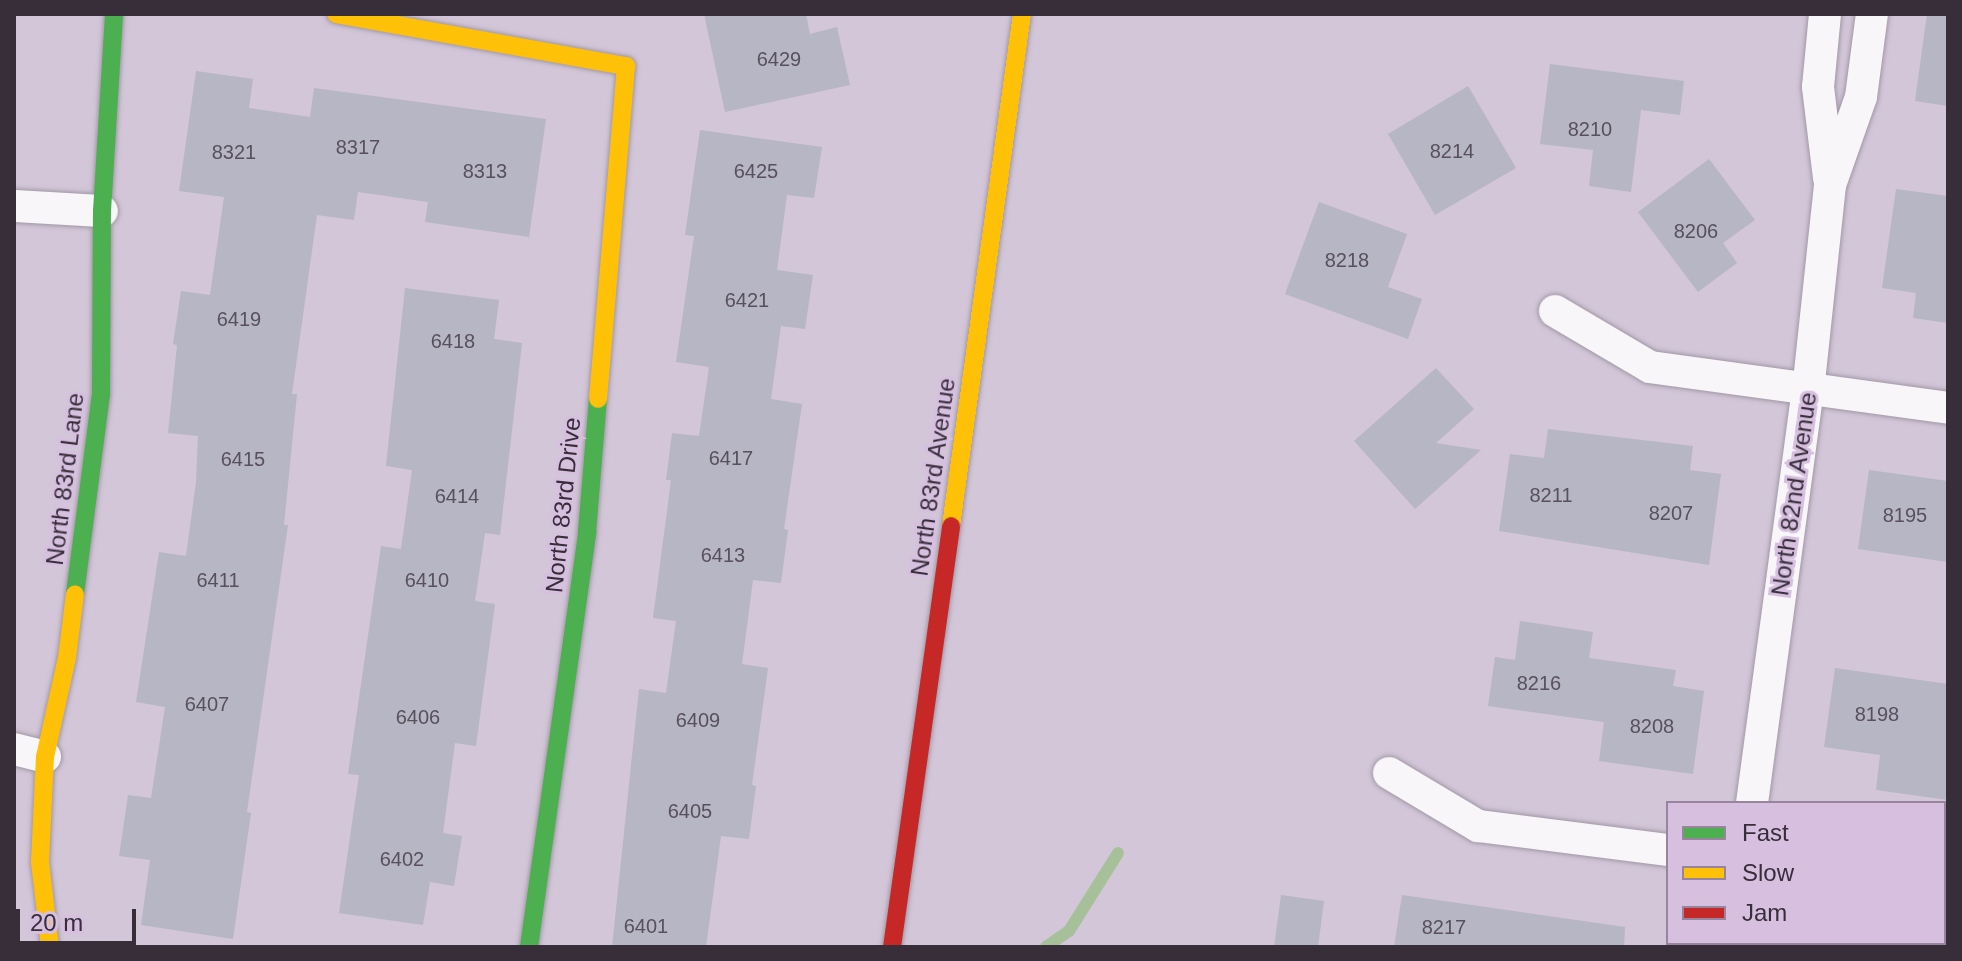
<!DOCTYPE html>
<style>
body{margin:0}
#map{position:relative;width:1962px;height:961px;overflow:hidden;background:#d2c6d8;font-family:Arial,sans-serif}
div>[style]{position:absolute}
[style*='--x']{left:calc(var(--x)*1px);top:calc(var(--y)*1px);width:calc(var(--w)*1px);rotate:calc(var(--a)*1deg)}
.stream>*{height:12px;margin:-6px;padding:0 6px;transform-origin:6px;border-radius:6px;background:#a6c19a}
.building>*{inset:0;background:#b7b6c4}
.roads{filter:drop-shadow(0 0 2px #a298a6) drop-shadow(0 0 2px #a298a6)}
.street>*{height:32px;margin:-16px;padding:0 16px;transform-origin:16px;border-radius:16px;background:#f8f6f9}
.fast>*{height:18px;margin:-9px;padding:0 9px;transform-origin:9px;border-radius:9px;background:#4caf50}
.slow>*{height:18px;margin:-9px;padding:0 9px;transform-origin:9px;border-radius:9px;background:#ffc107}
.jam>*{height:18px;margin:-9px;padding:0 9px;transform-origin:9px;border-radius:9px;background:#c62828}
span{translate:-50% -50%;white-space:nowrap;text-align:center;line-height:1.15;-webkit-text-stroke:6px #d6bfdf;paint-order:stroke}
.number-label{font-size:20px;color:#58515d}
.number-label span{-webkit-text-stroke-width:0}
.street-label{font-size:24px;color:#372e3a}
.frame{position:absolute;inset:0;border:16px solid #372e3a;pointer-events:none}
.legend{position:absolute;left:1666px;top:801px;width:280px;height:144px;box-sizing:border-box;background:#d6bfdf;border:2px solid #96859d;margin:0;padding:10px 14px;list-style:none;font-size:24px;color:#372e3a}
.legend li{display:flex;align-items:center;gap:16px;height:40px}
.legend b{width:40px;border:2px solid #96859d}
.scale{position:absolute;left:16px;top:909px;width:120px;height:36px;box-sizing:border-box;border:4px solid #372e3a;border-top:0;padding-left:10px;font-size:24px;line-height:28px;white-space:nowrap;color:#372e3a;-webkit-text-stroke:6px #d6bfdf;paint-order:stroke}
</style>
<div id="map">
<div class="stream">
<div style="--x:1046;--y:947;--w:28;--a:-35"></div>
<div style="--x:1069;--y:931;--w:92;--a:-57.9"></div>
</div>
<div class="building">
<div style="clip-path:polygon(704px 14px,806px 14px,810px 34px,837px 27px,850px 85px,725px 112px)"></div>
<div style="clip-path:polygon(1927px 14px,1948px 14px,1948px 106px,1915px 101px)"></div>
<div style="clip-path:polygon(1550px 64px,1684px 81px,1680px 115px,1641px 110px,1631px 192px,1589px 186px,1593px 150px,1540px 144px)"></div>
<div style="clip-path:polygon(196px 71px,253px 79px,249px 108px,310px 117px,314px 88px,546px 119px,529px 237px,425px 222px,428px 202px,358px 192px,354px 220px,317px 215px,292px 394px,297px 394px,284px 525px,288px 525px,247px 812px,251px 813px,233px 939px,141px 925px,150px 860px,119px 856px,128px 795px,151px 798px,165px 707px,136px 702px,159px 552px,186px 556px,196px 482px,198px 436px,168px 433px,177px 345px,173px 344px,181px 291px,210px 295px,224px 197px,179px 191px)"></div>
<div style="clip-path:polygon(1468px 86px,1516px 168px,1435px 215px,1388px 134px)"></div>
<div style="clip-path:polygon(700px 130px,822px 147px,814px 198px,787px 195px,777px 270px,813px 275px,805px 329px,781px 326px,771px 399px,802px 404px,784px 529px,788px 530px,781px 583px,753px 580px,742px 664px,768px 668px,752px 785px,756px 786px,749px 839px,721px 836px,706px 947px,612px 947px,639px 689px,666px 693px,676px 621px,653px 618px,671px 480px,666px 480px,672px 433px,699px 436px,709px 367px,676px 362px,694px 236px,685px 235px)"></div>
<div style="clip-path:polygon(1709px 159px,1755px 220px,1723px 243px,1737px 263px,1698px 292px,1638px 212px)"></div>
<div style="clip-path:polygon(1896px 189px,1948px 196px,1948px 323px,1913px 318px,1916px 293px,1882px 288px)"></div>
<div style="clip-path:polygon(1319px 202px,1407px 234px,1388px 287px,1422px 299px,1408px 339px,1285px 294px)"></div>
<div style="clip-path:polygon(405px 288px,499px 300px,494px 339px,522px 343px,500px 535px,485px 533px,475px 601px,495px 604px,476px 746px,455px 743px,443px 833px,462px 836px,454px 886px,430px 882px,423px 925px,339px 913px,359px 775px,348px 774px,381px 546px,401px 549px,412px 470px,386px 466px)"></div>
<div style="clip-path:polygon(1436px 368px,1474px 409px,1436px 443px,1481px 450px,1415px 509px,1354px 441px)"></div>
<div style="clip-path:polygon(1548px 429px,1693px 446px,1690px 470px,1721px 474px,1709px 565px,1499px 531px,1510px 454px,1544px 458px)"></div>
<div style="clip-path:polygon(1869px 470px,1948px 481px,1948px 562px,1858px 549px)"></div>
<div style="clip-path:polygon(1520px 621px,1593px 632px,1589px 658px,1676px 670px,1673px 686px,1704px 691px,1693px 774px,1599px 761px,1604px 722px,1488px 706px,1495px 657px,1515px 660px)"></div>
<div style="clip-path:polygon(1835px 668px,1948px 684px,1948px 800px,1876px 790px,1880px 755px,1824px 747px)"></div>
<div style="clip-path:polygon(1281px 895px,1324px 901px,1318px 947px,1274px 947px)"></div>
<div style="clip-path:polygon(1402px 895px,1625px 927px,1624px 947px,1394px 947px)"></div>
</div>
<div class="roads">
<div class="street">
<div style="--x:1825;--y:14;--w:73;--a:95.5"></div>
<div style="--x:1818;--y:87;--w:92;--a:83.1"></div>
<div style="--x:14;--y:206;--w:88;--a:3.3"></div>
<div style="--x:1555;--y:311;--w:110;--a:30.5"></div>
<div style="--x:1650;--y:367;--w:301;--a:7.8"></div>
<div style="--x:14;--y:749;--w:32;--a:14"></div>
<div style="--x:1389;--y:773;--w:104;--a:30.8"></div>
<div style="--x:1478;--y:826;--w:192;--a:7.2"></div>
<div style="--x:1752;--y:803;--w:416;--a:-82.3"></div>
<div style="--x:1808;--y:391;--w:207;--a:-83.9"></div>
<div style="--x:1830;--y:185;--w:93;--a:-70.6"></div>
<div style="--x:1861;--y:97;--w:84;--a:-82.5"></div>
<div style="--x:1944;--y:885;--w:4;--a:14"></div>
</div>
<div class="fast">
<div style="--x:75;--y:594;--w:202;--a:-82.6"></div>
<div style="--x:101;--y:394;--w:183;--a:-89.7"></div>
<div style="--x:102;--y:211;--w:197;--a:-86.5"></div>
<div style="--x:529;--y:947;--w:419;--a:-82"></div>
<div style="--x:587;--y:532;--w:133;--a:-85.3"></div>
</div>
<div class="slow">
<div style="--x:336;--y:14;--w:295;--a:10.2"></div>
<div style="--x:626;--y:66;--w:334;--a:94.8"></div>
<div style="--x:951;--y:526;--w:517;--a:-82.11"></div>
<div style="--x:50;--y:947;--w:86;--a:-96.7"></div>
<div style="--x:40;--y:862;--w:105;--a:-87.3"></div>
<div style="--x:45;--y:757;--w:101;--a:-77.5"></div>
<div style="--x:67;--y:658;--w:64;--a:-82.9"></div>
</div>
<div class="jam">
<div style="--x:892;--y:947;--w:425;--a:-82"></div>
</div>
</div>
<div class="number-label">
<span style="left:779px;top:59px">6429</span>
<span style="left:1590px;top:129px">8210</span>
<span style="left:358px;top:147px">8317</span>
<span style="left:1452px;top:151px">8214</span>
<span style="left:234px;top:152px">8321</span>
<span style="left:485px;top:171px">8313</span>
<span style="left:756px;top:171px">6425</span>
<span style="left:1696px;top:231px">8206</span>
<span style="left:1347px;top:260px">8218</span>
<span style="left:747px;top:300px">6421</span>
<span style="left:239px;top:319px">6419</span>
<span style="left:453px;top:341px">6418</span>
<span style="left:731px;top:458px">6417</span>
<span style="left:243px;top:459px">6415</span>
<span style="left:1551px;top:495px">8211</span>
<span style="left:457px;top:496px">6414</span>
<span style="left:1671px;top:513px">8207</span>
<span style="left:1905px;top:515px">8195</span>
<span style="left:723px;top:555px">6413</span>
<span style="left:218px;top:580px">6411</span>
<span style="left:427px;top:580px">6410</span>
<span style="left:1539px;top:683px">8216</span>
<span style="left:207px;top:704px">6407</span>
<span style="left:1877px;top:714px">8198</span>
<span style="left:418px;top:717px">6406</span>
<span style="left:698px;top:720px">6409</span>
<span style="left:1652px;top:726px">8208</span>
<span style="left:690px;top:811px">6405</span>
<span style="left:402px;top:859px">6402</span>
<span style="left:646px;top:926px">6401</span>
<span style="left:1444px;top:927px">8217</span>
</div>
<div class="street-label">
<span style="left:933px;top:477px;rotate:-82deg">North 83rd Avenue</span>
<span style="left:65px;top:479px;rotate:-83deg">North 83rd Lane</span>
<span style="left:1794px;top:494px;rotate:-82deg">North 82nd Avenue</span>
<span style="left:563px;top:505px;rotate:-84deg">North 83rd Drive</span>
</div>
<div class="frame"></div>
<ul class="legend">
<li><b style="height:10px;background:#4caf50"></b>Fast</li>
<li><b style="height:10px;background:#ffc107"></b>Slow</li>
<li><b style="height:10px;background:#c62828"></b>Jam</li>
</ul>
<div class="scale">20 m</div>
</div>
